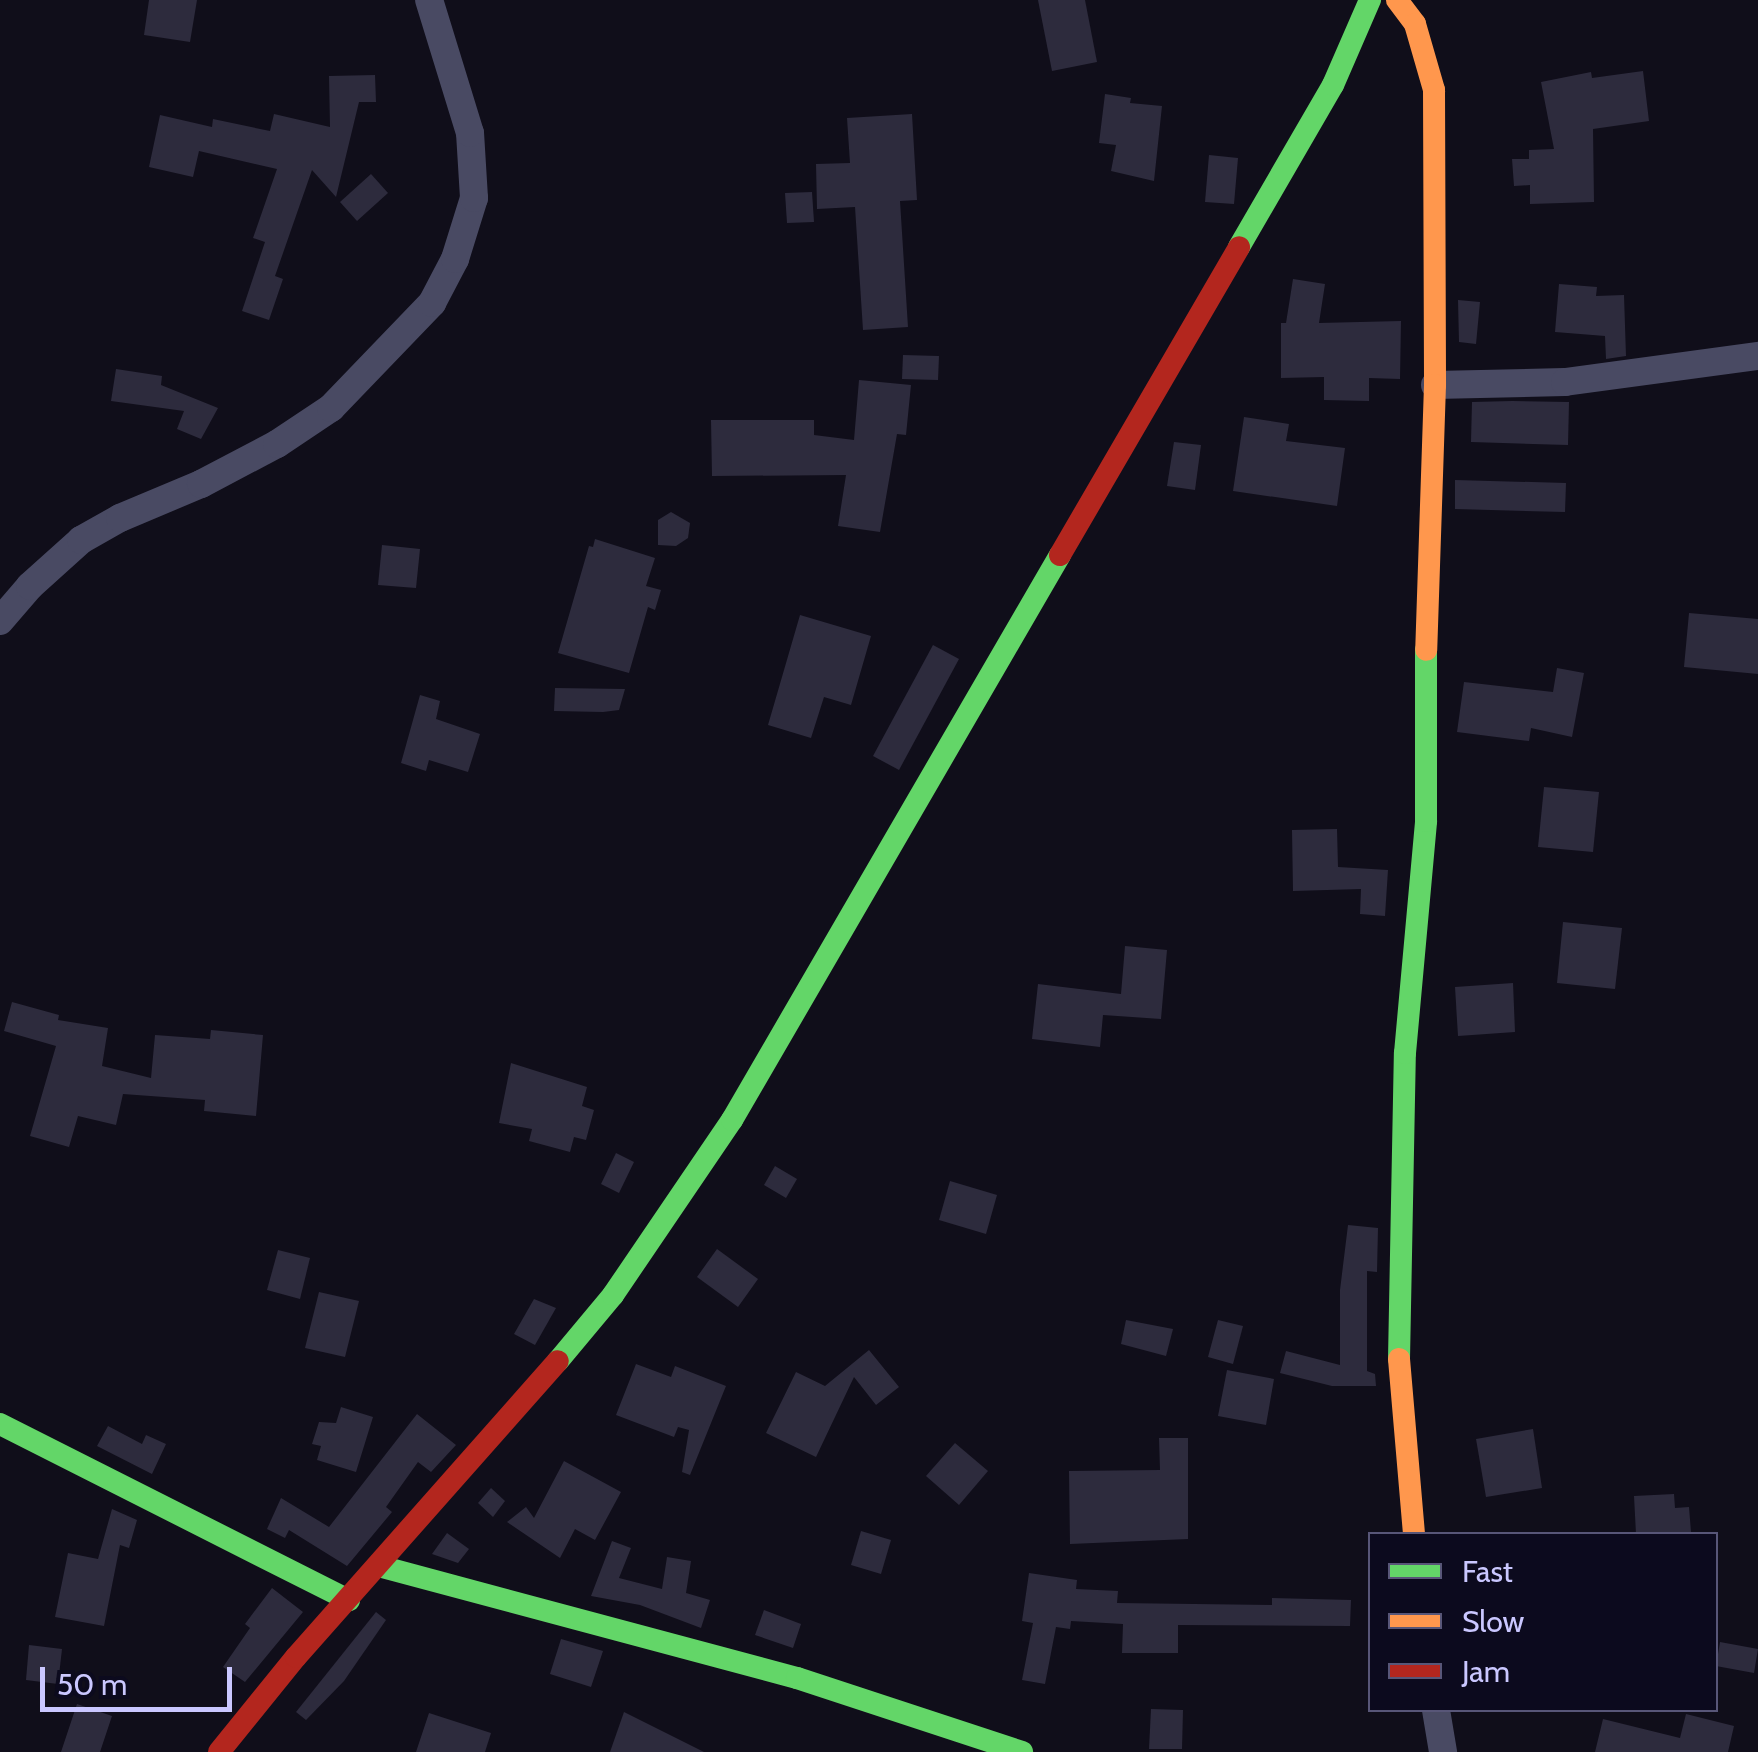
<!DOCTYPE html>
<style>
body{margin:0}
#map{position:relative;width:1758px;height:1752px;overflow:hidden;background:#100e1a;font-family:Cabin,sans-serif}
div>[style]{position:absolute}
[style*='--x']{left:calc(var(--x)*1px);top:calc(var(--y)*1px);width:calc(var(--w)*1px);rotate:calc(var(--a)*1deg)}
.building>*{inset:0;background:#2d2b3d}
.street>*{height:28px;margin:-14px;padding:0 14px;transform-origin:14px;border-radius:14px;background:#494a63}
.fast>*{height:22px;margin:-11px;padding:0 11px;transform-origin:11px;border-radius:11px;background:#63d668}
.slow>*{height:22px;margin:-11px;padding:0 11px;transform-origin:11px;border-radius:11px;background:#ff974d}
.jam>*{height:22px;margin:-11px;padding:0 11px;transform-origin:11px;border-radius:11px;background:#b3261e}
span{translate:-50% -50%;white-space:nowrap;text-align:center;line-height:1.15;-webkit-text-stroke:9px #0c0a1e;paint-order:stroke}
.legend{position:absolute;left:1368px;top:1532px;width:350px;height:180px;box-sizing:border-box;background:#0c0a1e;border:2px solid #585678;margin:0;padding:12px 18px;list-style:none;font-size:30px;color:#cac7ff}
.legend li{display:flex;align-items:center;gap:20px;height:50px}
.legend b{width:50px;border:2px solid #585678}
.scale{position:absolute;left:40px;top:1667px;width:192px;height:45px;box-sizing:border-box;border:5px solid #cac7ff;border-top:0;padding-left:12px;font-size:30px;line-height:35px;white-space:nowrap;color:#cac7ff;-webkit-text-stroke:8px #0c0a1e;paint-order:stroke}
</style>
<div id="map">
<div class="building">
<div style="clip-path:polygon(149px 0,197px 0,190px 42px,144px 35px)"></div>
<div style="clip-path:polygon(1038px 0,1085px 0,1097px 62px,1052px 71px)"></div>
<div style="clip-path:polygon(1643px 71px,1649px 121px,1593px 129px,1594px 202px,1530px 204px,1530px 185px,1514px 186px,1512px 159px,1529px 159px,1529px 150px,1554px 149px,1541px 82px,1591px 72px,1592px 78px)"></div>
<div style="clip-path:polygon(375px 75px,376px 102px,359px 102px,336px 197px,312px 170px,275px 276px,283px 279px,269px 320px,242px 311px,265px 242px,253px 238px,277px 169px,199px 151px,193px 177px,149px 167px,160px 115px,212px 127px,213px 119px,270px 131px,274px 114px,330px 127px,329px 76px)"></div>
<div style="clip-path:polygon(1105px 94px,1131px 98px,1130px 103px,1162px 106px,1154px 181px,1111px 171px,1116px 145px,1099px 143px)"></div>
<div style="clip-path:polygon(912px 114px,917px 200px,900px 201px,908px 327px,863px 330px,855px 207px,817px 209px,816px 164px,850px 163px,847px 118px)"></div>
<div style="clip-path:polygon(1209px 155px,1238px 158px,1234px 204px,1205px 202px)"></div>
<div style="clip-path:polygon(371px 174px,388px 193px,357px 221px,340px 202px)"></div>
<div style="clip-path:polygon(812px 192px,814px 222px,787px 223px,785px 193px)"></div>
<div style="clip-path:polygon(1293px 279px,1325px 284px,1319px 323px,1401px 321px,1400px 379px,1369px 378px,1369px 401px,1324px 400px,1324px 377px,1281px 378px,1281px 323px,1286px 323px)"></div>
<div style="clip-path:polygon(1559px 284px,1597px 287px,1596px 296px,1624px 295px,1626px 356px,1606px 359px,1605px 336px,1555px 332px)"></div>
<div style="clip-path:polygon(1458px 300px,1480px 302px,1476px 344px,1459px 342px)"></div>
<div style="clip-path:polygon(903px 355px,939px 356px,938px 380px,902px 379px)"></div>
<div style="clip-path:polygon(116px 369px,162px 376px,161px 385px,218px 408px,201px 439px,177px 429px,184px 411px,111px 401px)"></div>
<div style="clip-path:polygon(859px 380px,911px 385px,906px 435px,897px 434px,880px 532px,838px 526px,846px 475px,712px 476px,711px 420px,814px 420px,814px 435px,854px 440px)"></div>
<div style="clip-path:polygon(1512px 401px,1569px 402px,1568px 445px,1471px 442px,1472px 402px)"></div>
<div style="clip-path:polygon(1244px 417px,1289px 424px,1286px 441px,1345px 448px,1337px 506px,1233px 491px)"></div>
<div style="clip-path:polygon(1174px 442px,1201px 445px,1195px 490px,1167px 486px)"></div>
<div style="clip-path:polygon(1455px 480px,1566px 483px,1565px 512px,1455px 509px)"></div>
<div style="clip-path:polygon(671px 512px,690px 523px,688px 538px,676px 546px,658px 545px,658px 520px)"></div>
<div style="clip-path:polygon(595px 539px,655px 558px,646px 586px,661px 590px,655px 610px,648px 607px,629px 673px,558px 653px,589px 546px,593px 547px)"></div>
<div style="clip-path:polygon(382px 545px,420px 549px,416px 588px,378px 585px)"></div>
<div style="clip-path:polygon(1689px 613px,1758px 619px,1758px 674px,1684px 667px)"></div>
<div style="clip-path:polygon(800px 615px,871px 636px,851px 705px,824px 697px,811px 738px,768px 725px)"></div>
<div style="clip-path:polygon(933px 645px,959px 659px,899px 770px,873px 756px)"></div>
<div style="clip-path:polygon(1557px 668px,1584px 673px,1572px 737px,1531px 728px,1529px 741px,1457px 732px,1464px 682px,1553px 692px)"></div>
<div style="clip-path:polygon(555px 688px,625px 689px,619px 710px,603px 712px,554px 711px)"></div>
<div style="clip-path:polygon(420px 695px,440px 701px,436px 719px,480px 734px,468px 772px,429px 760px,426px 771px,401px 763px)"></div>
<div style="clip-path:polygon(1544px 787px,1599px 792px,1593px 852px,1538px 847px)"></div>
<div style="clip-path:polygon(1337px 829px,1338px 867px,1388px 870px,1385px 916px,1360px 914px,1361px 889px,1293px 891px,1292px 830px)"></div>
<div style="clip-path:polygon(1563px 922px,1622px 928px,1615px 989px,1557px 983px)"></div>
<div style="clip-path:polygon(1125px 946px,1167px 950px,1161px 1019px,1103px 1015px,1100px 1047px,1032px 1039px,1038px 984px,1121px 994px)"></div>
<div style="clip-path:polygon(1513px 983px,1515px 1032px,1458px 1036px,1455px 987px)"></div>
<div style="clip-path:polygon(12px 1002px,59px 1015px,58px 1020px,108px 1028px,102px 1066px,151px 1078px,155px 1035px,210px 1039px,211px 1030px,263px 1035px,256px 1116px,204px 1111px,205px 1100px,123px 1094px,116px 1125px,78px 1116px,69px 1147px,30px 1136px,56px 1046px,4px 1031px)"></div>
<div style="clip-path:polygon(511px 1063px,587px 1087px,582px 1106px,594px 1110px,586px 1140px,574px 1137px,570px 1152px,529px 1141px,532px 1129px,499px 1123px)"></div>
<div style="clip-path:polygon(616px 1153px,634px 1162px,619px 1193px,601px 1184px)"></div>
<div style="clip-path:polygon(775px 1166px,797px 1179px,786px 1198px,764px 1185px)"></div>
<div style="clip-path:polygon(950px 1181px,997px 1195px,986px 1234px,939px 1220px)"></div>
<div style="clip-path:polygon(1348px 1225px,1378px 1228px,1377px 1272px,1367px 1271px,1367px 1371px,1375px 1374px,1376px 1386px,1332px 1386px,1280px 1373px,1286px 1351px,1340px 1365px,1340px 1290px)"></div>
<div style="clip-path:polygon(717px 1249px,758px 1279px,738px 1307px,697px 1277px)"></div>
<div style="clip-path:polygon(278px 1250px,310px 1258px,300px 1299px,267px 1290px)"></div>
<div style="clip-path:polygon(319px 1292px,359px 1301px,345px 1357px,305px 1348px)"></div>
<div style="clip-path:polygon(534px 1299px,556px 1308px,535px 1345px,514px 1334px)"></div>
<div style="clip-path:polygon(1126px 1320px,1173px 1329px,1166px 1356px,1121px 1344px)"></div>
<div style="clip-path:polygon(1218px 1320px,1243px 1326px,1233px 1364px,1208px 1357px)"></div>
<div style="clip-path:polygon(869px 1350px,899px 1387px,876px 1405px,854px 1377px,816px 1457px,766px 1433px,796px 1372px,825px 1386px)"></div>
<div style="clip-path:polygon(636px 1364px,671px 1377px,675px 1366px,726px 1386px,690px 1475px,682px 1472px,689px 1430px,678px 1427px,674px 1437px,616px 1415px)"></div>
<div style="clip-path:polygon(1227px 1370px,1274px 1379px,1266px 1425px,1218px 1416px)"></div>
<div style="clip-path:polygon(341px 1407px,373px 1417px,356px 1472px,317px 1460px,321px 1446px,312px 1444px,319px 1422px,336px 1423px)"></div>
<div style="clip-path:polygon(417px 1414px,456px 1445px,431px 1472px,418px 1462px,386px 1507px,392px 1512px,347px 1566px,289px 1530px,285px 1538px,267px 1529px,281px 1498px,329px 1527px)"></div>
<div style="clip-path:polygon(108px 1426px,142px 1444px,146px 1435px,166px 1444px,152px 1474px,97px 1446px)"></div>
<div style="clip-path:polygon(1533px 1429px,1542px 1488px,1486px 1497px,1476px 1439px)"></div>
<div style="clip-path:polygon(1159px 1438px,1188px 1438px,1188px 1539px,1070px 1544px,1069px 1471px,1160px 1470px)"></div>
<div style="clip-path:polygon(955px 1443px,988px 1471px,959px 1505px,926px 1476px)"></div>
<div style="clip-path:polygon(564px 1461px,621px 1492px,595px 1540px,575px 1529px,560px 1558px,507px 1522px,526px 1507px,534px 1518px)"></div>
<div style="clip-path:polygon(491px 1488px,505px 1501px,493px 1517px,478px 1503px)"></div>
<div style="clip-path:polygon(1674px 1494px,1675px 1508px,1689px 1507px,1691px 1532px,1636px 1534px,1634px 1496px)"></div>
<div style="clip-path:polygon(112px 1509px,137px 1520px,129px 1548px,120px 1545px,104px 1626px,55px 1617px,68px 1553px,98px 1559px)"></div>
<div style="clip-path:polygon(861px 1531px,891px 1540px,881px 1574px,851px 1565px)"></div>
<div style="clip-path:polygon(447px 1533px,469px 1549px,458px 1563px,432px 1554px)"></div>
<div style="clip-path:polygon(612px 1541px,631px 1548px,619px 1578px,662px 1589px,667px 1557px,691px 1561px,686px 1593px,710px 1600px,701px 1628px,640px 1605px,591px 1596px)"></div>
<div style="clip-path:polygon(1029px 1573px,1077px 1580px,1076px 1589px,1118px 1591px,1117px 1603px,1272px 1605px,1272px 1598px,1351px 1600px,1350px 1626px,1178px 1625px,1178px 1653px,1122px 1653px,1123px 1624px,1071px 1621px,1070px 1629px,1056px 1627px,1045px 1684px,1022px 1680px,1033px 1623px,1022px 1621px)"></div>
<div style="clip-path:polygon(272px 1588px,303px 1612px,245px 1682px,223px 1667px,250px 1628px,245px 1624px)"></div>
<div style="clip-path:polygon(764px 1610px,801px 1624px,793px 1648px,755px 1635px)"></div>
<div style="clip-path:polygon(376px 1612px,386px 1620px,344px 1681px,306px 1720px,296px 1712px)"></div>
<div style="clip-path:polygon(561px 1639px,603px 1651px,591px 1687px,550px 1674px)"></div>
<div style="clip-path:polygon(1720px 1642px,1758px 1649px,1754px 1673px,1716px 1666px)"></div>
<div style="clip-path:polygon(29px 1645px,62px 1649px,58px 1684px,26px 1680px)"></div>
<div style="clip-path:polygon(77px 1704px,112px 1716px,100px 1752px,61px 1752px)"></div>
<div style="clip-path:polygon(1151px 1709px,1183px 1710px,1182px 1749px,1149px 1749px)"></div>
<div style="clip-path:polygon(624px 1712px,704px 1752px,610px 1752px)"></div>
<div style="clip-path:polygon(429px 1713px,491px 1733px,485px 1752px,416px 1752px)"></div>
<div style="clip-path:polygon(1686px 1714px,1734px 1726px,1728px 1752px,1595px 1752px,1603px 1719px,1680px 1738px)"></div>
</div>
<div class="street">
<div style="--x:1435;--y:385;--w:130;--a:-1.3"></div>
<div style="--x:1565;--y:382;--w:195;--a:-7.7"></div>
<div style="--x:0;--y:621;--w:46;--a:-49.4"></div>
<div style="--x:30;--y:586;--w:69;--a:-42"></div>
<div style="--x:81;--y:540;--w:45;--a:-29.4"></div>
<div style="--x:120;--y:518;--w:88;--a:-22.8"></div>
<div style="--x:201;--y:484;--w:86;--a:-27.8"></div>
<div style="--x:277;--y:444;--w:65;--a:-33.7"></div>
<div style="--x:331;--y:408;--w:146;--a:-46.1"></div>
<div style="--x:432;--y:303;--w:50;--a:-62.4"></div>
<div style="--x:455;--y:259;--w:64;--a:-72.7"></div>
<div style="--x:474;--y:198;--w:65;--a:-93.5"></div>
<div style="--x:470;--y:133;--w:139;--a:-107.1"></div>
<div style="--x:1436;--y:1710;--w:43;--a:80.5"></div>
</div>
<div class="fast">
<div style="--x:1239;--y:247;--w:187;--a:-59.9"></div>
<div style="--x:1333;--y:85;--w:93;--a:-66.5"></div>
<div style="--x:1399;--y:1359;--w:306;--a:-88.9"></div>
<div style="--x:1405;--y:1053;--w:233;--a:-84.8"></div>
<div style="--x:1426;--y:821;--w:171;--a:-90"></div>
<div style="--x:558;--y:1361;--w:86;--a:-50.2"></div>
<div style="--x:613;--y:1295;--w:212;--a:-55.8"></div>
<div style="--x:732;--y:1120;--w:653;--a:-59.86"></div>
<div style="--x:0;--y:1424;--w:391;--a:26.8"></div>
<div style="--x:379;--y:1566;--w:433;--a:15"></div>
<div style="--x:797;--y:1678;--w:237;--a:18.2"></div>
</div>
<div class="slow">
<div style="--x:1397;--y:0;--w:30;--a:53"></div>
<div style="--x:1415;--y:24;--w:69;--a:73.9"></div>
<div style="--x:1434;--y:90;--w:295;--a:89.8"></div>
<div style="--x:1435;--y:385;--w:265;--a:91.9"></div>
<div style="--x:1399;--y:1359;--w:176;--a:85.1"></div>
</div>
<div class="jam">
<div style="--x:1060;--y:555;--w:356;--a:-59.8"></div>
<div style="--x:219;--y:1752;--w:122;--a:-51"></div>
<div style="--x:296;--y:1657;--w:395;--a:-48.5"></div>
</div>
<ul class="legend">
<li><b style="height:12px;background:#63d668"></b>Fast</li>
<li><b style="height:12px;background:#ff974d"></b>Slow</li>
<li><b style="height:12px;background:#b3261e"></b>Jam</li>
</ul>
<div class="scale">50 m</div>
</div>
